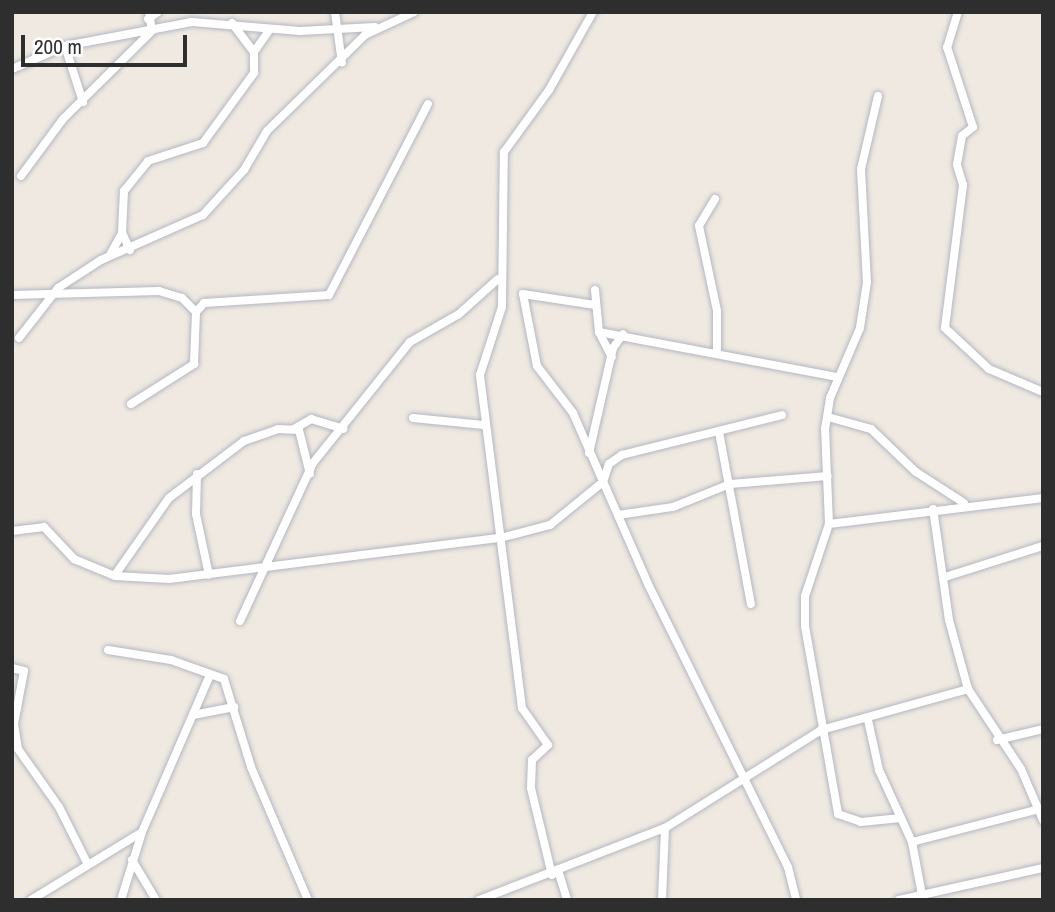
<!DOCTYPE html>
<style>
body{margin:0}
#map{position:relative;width:1055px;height:912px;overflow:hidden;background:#efe9e1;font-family:"Archivo Narrow",sans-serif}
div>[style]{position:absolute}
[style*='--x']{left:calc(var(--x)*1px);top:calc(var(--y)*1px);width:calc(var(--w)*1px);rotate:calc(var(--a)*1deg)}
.roads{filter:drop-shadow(0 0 2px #b4b7c1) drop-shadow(0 0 2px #b4b7c1)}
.minor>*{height:8px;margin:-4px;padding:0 4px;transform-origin:4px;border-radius:4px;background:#fff}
span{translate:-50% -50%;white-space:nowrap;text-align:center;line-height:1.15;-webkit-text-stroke:5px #fff;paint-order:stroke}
.frame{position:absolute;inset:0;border:14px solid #2e2e2e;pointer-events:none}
.scale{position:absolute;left:21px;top:35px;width:166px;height:32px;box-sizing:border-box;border:4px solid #2e2e2e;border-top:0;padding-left:9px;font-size:21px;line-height:24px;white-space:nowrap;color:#2e2e2e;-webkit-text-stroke:5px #fff;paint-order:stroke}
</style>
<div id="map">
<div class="roads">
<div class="minor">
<div style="--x:149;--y:12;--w:19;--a:81"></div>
<div style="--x:335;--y:12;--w:51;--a:82.2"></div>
<div style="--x:958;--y:12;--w:37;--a:107"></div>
<div style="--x:947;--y:47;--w:84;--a:72"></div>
<div style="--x:973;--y:127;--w:14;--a:141"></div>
<div style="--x:962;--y:136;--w:29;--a:100"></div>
<div style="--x:957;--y:165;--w:21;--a:73"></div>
<div style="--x:963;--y:185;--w:144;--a:97.2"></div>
<div style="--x:945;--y:328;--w:60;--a:43"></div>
<div style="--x:989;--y:369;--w:59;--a:23.1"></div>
<div style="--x:148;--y:19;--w:12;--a:-35"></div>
<div style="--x:232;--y:23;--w:36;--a:53"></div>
<div style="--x:65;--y:46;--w:59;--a:72.2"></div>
<div style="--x:12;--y:69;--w:58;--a:-23.5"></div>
<div style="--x:65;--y:46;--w:129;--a:-10.7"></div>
<div style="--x:192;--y:22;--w:108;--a:4.8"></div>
<div style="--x:300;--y:31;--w:75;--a:-3.1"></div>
<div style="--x:878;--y:96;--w:75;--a:103.1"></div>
<div style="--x:861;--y:169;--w:113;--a:87"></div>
<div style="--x:867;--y:282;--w:47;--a:98.7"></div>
<div style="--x:860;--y:328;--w:76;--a:113.2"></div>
<div style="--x:830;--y:398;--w:30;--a:99"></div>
<div style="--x:825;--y:428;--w:96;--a:87.6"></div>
<div style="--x:829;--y:524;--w:216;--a:-6.9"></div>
<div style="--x:21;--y:176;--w:71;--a:-53.6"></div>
<div style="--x:63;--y:119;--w:122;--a:-44.7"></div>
<div style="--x:715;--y:199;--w:31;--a:121"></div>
<div style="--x:699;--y:226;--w:87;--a:78"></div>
<div style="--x:717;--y:311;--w:39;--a:90"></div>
<div style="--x:130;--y:250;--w:19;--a:-115"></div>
<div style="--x:122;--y:233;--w:42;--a:-87.3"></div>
<div style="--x:124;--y:191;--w:38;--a:-51"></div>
<div style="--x:148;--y:161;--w:58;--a:-18.1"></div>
<div style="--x:203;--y:143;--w:87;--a:-53.9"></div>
<div style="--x:254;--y:73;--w:21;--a:-90"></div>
<div style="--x:254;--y:52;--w:28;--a:-55"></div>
<div style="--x:111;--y:253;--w:23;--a:-61"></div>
<div style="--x:595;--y:290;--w:42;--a:84.6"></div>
<div style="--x:599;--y:332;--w:28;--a:63"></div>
<div style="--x:12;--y:295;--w:147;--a:-1.6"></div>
<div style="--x:159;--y:291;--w:24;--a:17"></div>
<div style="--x:182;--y:298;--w:20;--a:45"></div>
<div style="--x:595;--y:305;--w:73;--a:-171.3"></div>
<div style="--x:523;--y:294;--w:73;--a:79"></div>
<div style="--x:537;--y:366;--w:59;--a:52.5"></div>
<div style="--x:573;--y:413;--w:187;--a:66.3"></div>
<div style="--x:648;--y:584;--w:316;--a:63.7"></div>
<div style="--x:788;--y:867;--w:34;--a:76"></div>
<div style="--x:599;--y:332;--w:243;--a:10.7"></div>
<div style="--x:19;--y:338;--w:63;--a:-52"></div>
<div style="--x:58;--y:288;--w:51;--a:-33.1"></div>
<div style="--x:101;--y:260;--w:111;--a:-23.8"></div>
<div style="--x:203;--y:215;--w:61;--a:-47.7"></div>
<div style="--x:244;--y:170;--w:45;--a:-59.5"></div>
<div style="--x:267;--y:131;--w:137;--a:-44.4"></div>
<div style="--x:365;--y:35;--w:54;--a:-25.1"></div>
<div style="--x:131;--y:404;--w:75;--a:-32.4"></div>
<div style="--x:194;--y:364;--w:52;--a:-87.8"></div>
<div style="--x:196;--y:312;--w:12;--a:-48"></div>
<div style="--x:204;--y:303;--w:125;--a:-3.7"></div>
<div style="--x:329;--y:295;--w:215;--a:-62.6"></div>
<div style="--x:828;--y:417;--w:45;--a:15.6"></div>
<div style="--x:871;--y:429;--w:62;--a:43.7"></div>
<div style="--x:916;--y:472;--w:57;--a:32.9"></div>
<div style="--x:413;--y:418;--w:71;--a:5.6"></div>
<div style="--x:294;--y:429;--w:20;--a:-30"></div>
<div style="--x:311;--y:419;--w:34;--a:17"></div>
<div style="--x:719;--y:432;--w:175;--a:79.5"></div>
<div style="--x:589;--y:453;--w:108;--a:-77.1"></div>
<div style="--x:613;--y:348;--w:17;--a:-54"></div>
<div style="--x:197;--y:474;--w:40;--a:91.4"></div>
<div style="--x:196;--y:514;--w:62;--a:78"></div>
<div style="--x:933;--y:509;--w:112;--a:81.8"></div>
<div style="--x:949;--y:620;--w:72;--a:74.6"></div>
<div style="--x:968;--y:689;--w:96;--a:56.5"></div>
<div style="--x:1021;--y:769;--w:56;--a:66.7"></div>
<div style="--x:618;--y:515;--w:56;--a:-8.3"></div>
<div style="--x:673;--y:507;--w:61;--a:-22"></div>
<div style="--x:730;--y:484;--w:98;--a:-4.7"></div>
<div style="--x:829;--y:524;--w:76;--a:108.4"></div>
<div style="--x:805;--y:596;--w:30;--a:90"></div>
<div style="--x:805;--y:626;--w:191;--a:80"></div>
<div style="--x:838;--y:814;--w:24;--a:19"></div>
<div style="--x:861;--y:822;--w:40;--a:-5.7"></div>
<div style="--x:12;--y:531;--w:32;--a:-7"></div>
<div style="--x:44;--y:527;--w:44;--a:46.8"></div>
<div style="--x:74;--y:559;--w:44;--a:22.5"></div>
<div style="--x:115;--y:576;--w:54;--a:3.2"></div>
<div style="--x:169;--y:579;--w:334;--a:-7.1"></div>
<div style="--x:500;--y:538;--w:52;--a:-14.6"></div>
<div style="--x:550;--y:525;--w:68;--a:-39.1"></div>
<div style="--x:603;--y:482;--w:19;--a:-72"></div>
<div style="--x:609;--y:464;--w:16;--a:-35"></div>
<div style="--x:622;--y:455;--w:165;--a:-14"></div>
<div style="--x:115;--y:575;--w:94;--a:-55"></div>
<div style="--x:169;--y:498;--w:94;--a:-37.2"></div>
<div style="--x:244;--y:441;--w:36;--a:-19"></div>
<div style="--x:278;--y:429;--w:21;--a:3"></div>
<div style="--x:299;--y:430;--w:45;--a:76"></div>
<div style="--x:945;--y:577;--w:103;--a:-17.6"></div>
<div style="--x:240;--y:621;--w:174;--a:-65.2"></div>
<div style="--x:313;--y:463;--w:155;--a:-51.3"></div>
<div style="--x:410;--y:342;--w:56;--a:-29.7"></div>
<div style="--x:459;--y:314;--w:52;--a:-41.9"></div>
<div style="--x:108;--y:650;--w:64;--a:9"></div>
<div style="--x:171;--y:660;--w:56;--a:19.7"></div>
<div style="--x:224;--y:679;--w:92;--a:72.9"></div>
<div style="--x:251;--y:767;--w:145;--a:66.8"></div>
<div style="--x:12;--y:668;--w:12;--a:14"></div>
<div style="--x:24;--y:671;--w:54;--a:100.7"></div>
<div style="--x:14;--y:724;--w:25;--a:81"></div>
<div style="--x:18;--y:749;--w:71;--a:54.7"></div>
<div style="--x:59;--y:807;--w:63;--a:63.4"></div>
<div style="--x:193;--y:715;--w:42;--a:-11"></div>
<div style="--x:868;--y:720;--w:51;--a:77.6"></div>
<div style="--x:879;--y:770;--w:79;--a:65.4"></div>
<div style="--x:912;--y:842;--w:59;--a:79.3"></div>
<div style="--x:997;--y:740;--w:47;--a:-13.4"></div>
<div style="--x:912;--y:842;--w:135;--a:-14.5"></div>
<div style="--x:132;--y:860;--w:47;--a:59"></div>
<div style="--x:558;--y:870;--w:31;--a:73"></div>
<div style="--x:552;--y:875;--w:89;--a:-103.6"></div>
<div style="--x:531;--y:788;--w:28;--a:-88"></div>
<div style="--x:532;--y:760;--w:22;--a:-43"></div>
<div style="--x:548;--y:745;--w:45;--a:-125.1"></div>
<div style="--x:522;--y:708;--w:336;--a:-97.2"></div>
<div style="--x:480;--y:375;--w:71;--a:-72.1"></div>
<div style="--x:502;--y:307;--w:155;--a:-89.3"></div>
<div style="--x:504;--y:152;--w:77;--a:-54"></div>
<div style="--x:549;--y:90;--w:90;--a:-60.6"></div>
<div style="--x:31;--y:900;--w:130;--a:-31.5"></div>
<div style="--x:121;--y:900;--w:71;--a:-72.8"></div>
<div style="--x:142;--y:832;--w:171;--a:-66.6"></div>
<div style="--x:479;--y:900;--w:199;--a:-21.2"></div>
<div style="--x:665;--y:828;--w:184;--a:-32.1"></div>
<div style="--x:821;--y:730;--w:153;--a:-15.6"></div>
<div style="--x:662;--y:900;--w:72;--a:-87.6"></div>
<div style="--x:899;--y:900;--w:148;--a:-12.5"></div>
</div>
</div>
<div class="frame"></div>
<div class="scale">200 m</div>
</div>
